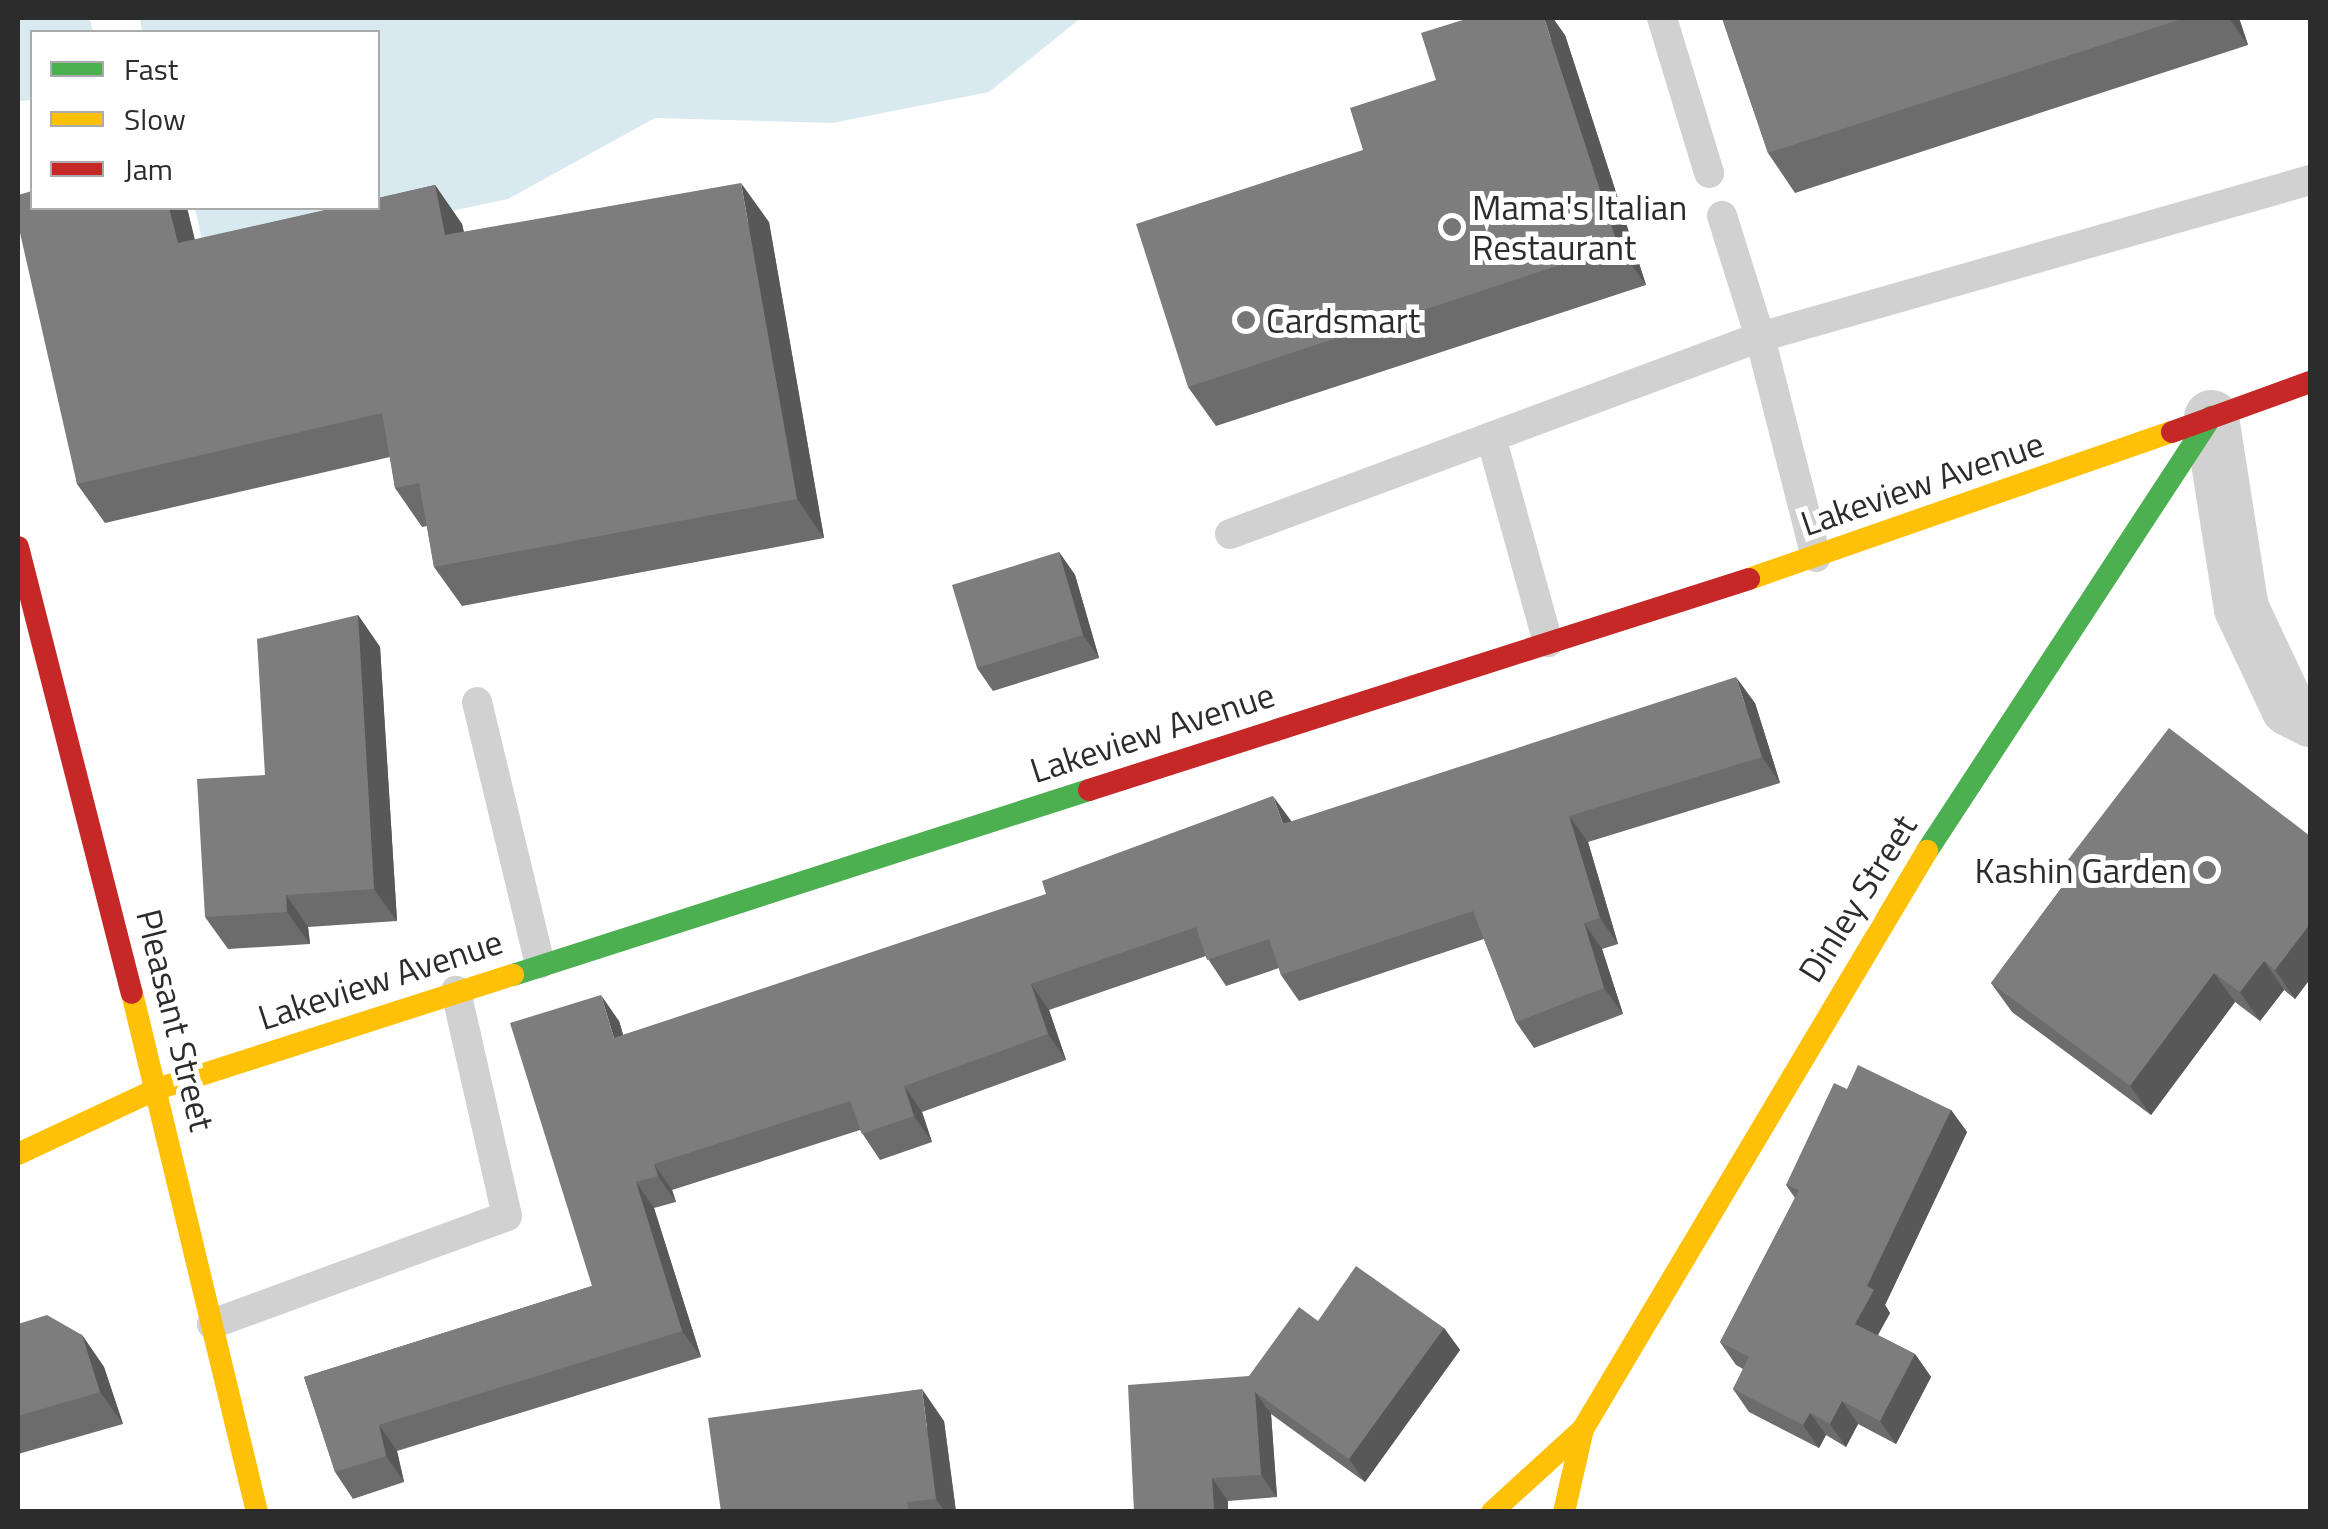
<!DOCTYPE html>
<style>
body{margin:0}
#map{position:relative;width:2328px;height:1529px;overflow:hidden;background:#fff;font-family:"Titillium Web",sans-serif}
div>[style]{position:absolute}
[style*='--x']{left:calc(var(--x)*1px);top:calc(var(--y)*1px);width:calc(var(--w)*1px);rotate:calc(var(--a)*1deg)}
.water>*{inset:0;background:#d8e9ef}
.river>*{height:122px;margin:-61px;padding:0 61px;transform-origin:61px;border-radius:61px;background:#d8e9ef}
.lane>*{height:30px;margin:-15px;padding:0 15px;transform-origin:15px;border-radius:15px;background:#d1d1d1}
.street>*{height:55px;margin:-27.5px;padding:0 27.5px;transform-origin:27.5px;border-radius:27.5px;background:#d1d1d1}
.fast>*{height:22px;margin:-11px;padding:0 11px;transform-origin:11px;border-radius:11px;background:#4caf50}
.slow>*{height:22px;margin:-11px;padding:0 11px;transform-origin:11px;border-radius:11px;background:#ffc107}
.jam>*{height:22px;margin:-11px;padding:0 11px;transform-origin:11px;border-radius:11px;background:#c62828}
.wall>*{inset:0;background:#6c6c6c}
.shaded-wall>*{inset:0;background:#585858}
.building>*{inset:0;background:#7d7d7d}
.dots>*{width:28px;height:28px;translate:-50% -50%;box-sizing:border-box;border:5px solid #fff;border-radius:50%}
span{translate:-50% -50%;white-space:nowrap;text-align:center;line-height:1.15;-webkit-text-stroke:10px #fff;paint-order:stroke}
.poi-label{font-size:35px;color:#2c2c2c}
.left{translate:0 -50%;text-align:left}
.right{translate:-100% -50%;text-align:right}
.street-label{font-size:35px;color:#2c2c2c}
.frame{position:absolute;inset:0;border:20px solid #2c2c2c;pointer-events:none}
.legend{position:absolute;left:30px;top:30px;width:350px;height:180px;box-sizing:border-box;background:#fff;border:2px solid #ababab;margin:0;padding:12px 18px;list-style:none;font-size:30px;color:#2c2c2c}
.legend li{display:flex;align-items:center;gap:20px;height:50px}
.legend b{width:50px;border:2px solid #ababab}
</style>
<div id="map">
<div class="water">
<div style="clip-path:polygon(140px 18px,1081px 18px,989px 92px,832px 123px,655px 118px,508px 199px,207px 263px,195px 208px,378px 208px,378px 32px,142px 32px)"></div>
</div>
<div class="river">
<div style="--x:18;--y:40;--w:14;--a:-4"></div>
</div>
<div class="lane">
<div style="--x:1662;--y:18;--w:162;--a:73.1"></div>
<div style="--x:1491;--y:437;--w:213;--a:74.5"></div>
<div style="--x:1230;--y:534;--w:565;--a:-20.39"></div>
<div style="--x:1760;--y:337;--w:127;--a:-107.4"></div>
<div style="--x:1816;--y:557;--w:227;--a:-104.3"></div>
<div style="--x:1760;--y:337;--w:572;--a:-15.93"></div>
<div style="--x:477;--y:702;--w:269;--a:76.5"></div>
<div style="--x:212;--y:1324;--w:314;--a:-20.1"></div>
<div style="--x:507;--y:1216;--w:231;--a:-102.8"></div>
</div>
<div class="street">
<div style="--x:2211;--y:417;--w:193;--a:81.1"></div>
<div style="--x:2241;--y:608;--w:110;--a:64.8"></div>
<div style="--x:2288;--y:708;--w:25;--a:27"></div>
</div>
<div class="fast">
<div style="--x:1927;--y:851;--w:519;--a:-56.8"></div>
<div style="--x:513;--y:975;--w:605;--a:-17.81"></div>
</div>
<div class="slow">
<div style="--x:1749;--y:579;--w:448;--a:-19.2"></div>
<div style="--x:132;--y:993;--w:534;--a:76.46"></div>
<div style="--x:18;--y:1154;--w:153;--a:-25.1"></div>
<div style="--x:157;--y:1089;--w:374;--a:-17.8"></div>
<div style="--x:1492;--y:1512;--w:123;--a:-42.4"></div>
<div style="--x:1564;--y:1512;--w:85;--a:-77.1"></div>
<div style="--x:1583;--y:1429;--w:673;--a:-59.24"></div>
</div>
<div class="jam">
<div style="--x:2172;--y:432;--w:147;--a:-19.9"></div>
<div style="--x:18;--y:547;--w:460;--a:75.7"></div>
<div style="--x:1089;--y:790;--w:693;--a:-17.73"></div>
</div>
<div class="wall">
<div style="clip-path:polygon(1722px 18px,2239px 18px,2248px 45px,1795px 193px,1768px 153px)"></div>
<div style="clip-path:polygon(1565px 35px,1646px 285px,1216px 426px,1188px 387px,1436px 80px)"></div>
<div style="clip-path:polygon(435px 185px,462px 224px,464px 232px,769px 222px,824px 538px,462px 606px,434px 567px,427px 526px,422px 527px,395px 488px,390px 457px,105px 523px,77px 484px,32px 208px,187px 208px,195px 240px)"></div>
<div style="clip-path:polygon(1059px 552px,1075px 575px,1099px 658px,993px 691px,977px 668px)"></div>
<div style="clip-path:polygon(358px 615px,380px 647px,397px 921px,308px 927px,310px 944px,228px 949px,205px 917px,265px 775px)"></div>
<div style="clip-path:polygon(1755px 703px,1780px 783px,1588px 842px,1618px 944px,1602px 949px,1623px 1014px,1534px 1048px,1516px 1022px,1484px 939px,1299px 1001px,1281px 975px,1279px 968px,1226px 986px,1206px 956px,1049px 1010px,1066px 1060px,922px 1112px,932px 1142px,880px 1160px,860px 1130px,672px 1190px,676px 1202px,654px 1208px,701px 1357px,397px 1451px,404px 1482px,353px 1499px,335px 1472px,304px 1377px,592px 1286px,619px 1021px,623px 1035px,1291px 822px)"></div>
<div style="clip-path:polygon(2310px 836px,2310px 979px,2295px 999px,2284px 990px,2260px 1021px,2235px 1002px,2151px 1115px,2012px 1012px,1991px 983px,2074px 871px,2067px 861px)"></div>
<div style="clip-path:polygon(1847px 1089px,1951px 1110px,1967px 1132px,1885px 1305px,1890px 1313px,1878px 1335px,1915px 1354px,1931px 1377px,1896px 1444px,1858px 1424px,1846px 1447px,1826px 1435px,1819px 1448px,1749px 1412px,1733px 1389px,1743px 1369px,1736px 1365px,1720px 1342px,1795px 1198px,1786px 1185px)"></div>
<div style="clip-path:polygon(18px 1324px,82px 1335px,104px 1367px,123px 1424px,18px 1454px)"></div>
<div style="clip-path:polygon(1444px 1328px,1460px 1350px,1365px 1482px,1271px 1414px,1277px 1497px,1228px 1501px,1228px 1512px,1134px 1512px,1249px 1376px)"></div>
<div style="clip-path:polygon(944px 1421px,956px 1512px,721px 1512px)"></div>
</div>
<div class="shaded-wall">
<div style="clip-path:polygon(1544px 18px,1553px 18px,1565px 35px,1646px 285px,1618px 246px)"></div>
<div style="clip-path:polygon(2229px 18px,2239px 18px,2248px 45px)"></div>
<div style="clip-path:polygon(741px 183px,769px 222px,824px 538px,797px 499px)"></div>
<div style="clip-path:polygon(435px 185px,462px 224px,472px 275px,445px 235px)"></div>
<div style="clip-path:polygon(169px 208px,187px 208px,205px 283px,178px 243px)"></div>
<div style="clip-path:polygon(1059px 552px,1075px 575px,1099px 658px,1083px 635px)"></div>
<div style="clip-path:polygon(358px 615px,380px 647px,397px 921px,374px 889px)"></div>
<div style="clip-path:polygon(1736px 677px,1755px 703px,1780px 783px,1762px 757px)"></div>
<div style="clip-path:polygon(1273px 796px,1292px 822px,1283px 824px)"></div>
<div style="clip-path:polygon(1569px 816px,1588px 842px,1618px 944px,1600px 918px)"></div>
<div style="clip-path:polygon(286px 895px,308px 927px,310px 944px,287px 912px)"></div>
<div style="clip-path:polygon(1584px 923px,1602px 949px,1623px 1014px,1604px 988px)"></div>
<div style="clip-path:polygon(2310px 924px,2310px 979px,2295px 999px,2275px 970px)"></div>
<div style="clip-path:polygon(2264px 961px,2284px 990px,2260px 1021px,2240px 992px)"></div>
<div style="clip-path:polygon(2214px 973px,2235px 1002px,2151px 1115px,2130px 1086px)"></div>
<div style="clip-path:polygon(1031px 984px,1049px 1010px,1066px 1060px,1048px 1034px)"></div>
<div style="clip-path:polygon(601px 995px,619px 1021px,632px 1064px,614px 1038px)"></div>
<div style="clip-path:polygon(904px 1086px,922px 1112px,932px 1142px,914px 1116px)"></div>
<div style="clip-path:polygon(1951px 1110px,1967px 1132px,1885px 1305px,1890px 1313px,1871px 1347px,1855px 1324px,1867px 1286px)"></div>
<div style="clip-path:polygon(654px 1164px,672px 1190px,676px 1202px,658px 1176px)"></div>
<div style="clip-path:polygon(636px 1182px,654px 1208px,701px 1357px,682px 1331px)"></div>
<div style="clip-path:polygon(1444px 1328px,1460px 1350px,1365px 1482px,1349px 1459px)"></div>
<div style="clip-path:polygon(82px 1335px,104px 1367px,123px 1424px,100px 1392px)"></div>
<div style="clip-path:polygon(1915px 1354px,1931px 1377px,1896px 1444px,1880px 1421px)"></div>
<div style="clip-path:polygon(922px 1389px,944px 1421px,956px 1512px,945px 1512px,936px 1499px)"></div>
<div style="clip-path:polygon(1255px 1392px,1271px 1414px,1277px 1497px,1261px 1475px)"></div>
<div style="clip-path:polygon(1842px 1401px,1858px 1424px,1846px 1447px,1830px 1424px)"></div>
<div style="clip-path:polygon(1810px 1413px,1826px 1435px,1819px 1448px,1803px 1425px)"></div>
<div style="clip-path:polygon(379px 1425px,397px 1451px,404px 1482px,386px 1456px)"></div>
<div style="clip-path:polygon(1212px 1478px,1228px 1501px,1228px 1512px,1214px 1512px)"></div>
</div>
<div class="building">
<div style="clip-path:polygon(1469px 18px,1544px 18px,1618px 246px,1188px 387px,1136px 224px,1363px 150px,1350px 108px,1436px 80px,1421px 33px)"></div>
<div style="clip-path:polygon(1722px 18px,2185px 18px,1768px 153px)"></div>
<div style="clip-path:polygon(741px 183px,797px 499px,434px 567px,419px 483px,395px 488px,382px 413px,77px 484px,18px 224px,18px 195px,32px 191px,32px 208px,169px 208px,178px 243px,334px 208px,378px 208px,378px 198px,435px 185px,445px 235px)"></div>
<div style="clip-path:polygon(1059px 552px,1083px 635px,977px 668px,952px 585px)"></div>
<div style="clip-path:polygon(358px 615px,374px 889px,286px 895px,287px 912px,205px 917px,197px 779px,265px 775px,257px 639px)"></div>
<div style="clip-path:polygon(1736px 677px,1762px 757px,1569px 816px,1600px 918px,1584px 923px,1604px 988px,1516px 1022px,1473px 911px,1281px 975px,1269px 939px,1207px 960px,1196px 927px,1031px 984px,1048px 1034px,904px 1086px,914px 1116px,862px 1134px,850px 1101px,654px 1164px,658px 1176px,636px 1182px,682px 1331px,379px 1425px,386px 1456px,335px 1472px,304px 1377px,592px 1286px,510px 1023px,601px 995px,614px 1038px,1046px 894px,1042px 881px,1273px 796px,1283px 824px)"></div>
<div style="clip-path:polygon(2169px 728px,2310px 836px,2310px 924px,2275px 970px,2264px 961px,2240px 992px,2214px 973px,2130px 1086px,1991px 983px,2076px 868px,2067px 861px)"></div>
<div style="clip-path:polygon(1858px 1065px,1951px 1110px,1867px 1286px,1874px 1290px,1855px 1324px,1915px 1354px,1880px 1421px,1842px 1401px,1830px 1424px,1810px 1413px,1803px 1425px,1733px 1389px,1749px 1357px,1720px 1342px,1799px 1190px,1786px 1185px,1834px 1083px,1847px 1089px)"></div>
<div style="clip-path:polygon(1356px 1266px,1444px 1328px,1349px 1459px,1255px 1392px,1261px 1475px,1212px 1478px,1214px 1512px,1134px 1512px,1128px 1385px,1249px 1376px,1299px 1307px,1318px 1321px)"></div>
<div style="clip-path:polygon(47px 1315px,82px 1335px,100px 1392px,18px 1416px,18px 1324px)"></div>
<div style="clip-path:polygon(922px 1389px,936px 1499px,907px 1502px,909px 1512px,721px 1512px,708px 1418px)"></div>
</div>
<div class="dots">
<div style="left:1452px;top:227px;background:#767676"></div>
<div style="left:1246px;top:320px;background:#767676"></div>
<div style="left:2207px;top:870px;background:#767676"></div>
</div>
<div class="poi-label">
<span class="left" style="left:1472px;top:227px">Mama's Italian<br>Restaurant</span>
<span class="left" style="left:1266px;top:320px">Cardsmart</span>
<span class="right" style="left:2187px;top:870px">Kashin Garden</span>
</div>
<div class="street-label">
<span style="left:1922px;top:483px;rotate:-19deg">Lakeview Avenue</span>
<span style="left:1152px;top:732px;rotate:-18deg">Lakeview Avenue</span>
<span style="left:1857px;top:898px;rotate:-58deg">Dinley Street</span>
<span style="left:380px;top:979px;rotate:-18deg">Lakeview Avenue</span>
<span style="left:176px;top:1020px;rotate:76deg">Pleasant Street</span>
</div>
<div class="frame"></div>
<ul class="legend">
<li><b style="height:12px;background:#4caf50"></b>Fast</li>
<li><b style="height:12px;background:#ffc107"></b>Slow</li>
<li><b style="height:12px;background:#c62828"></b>Jam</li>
</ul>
</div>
